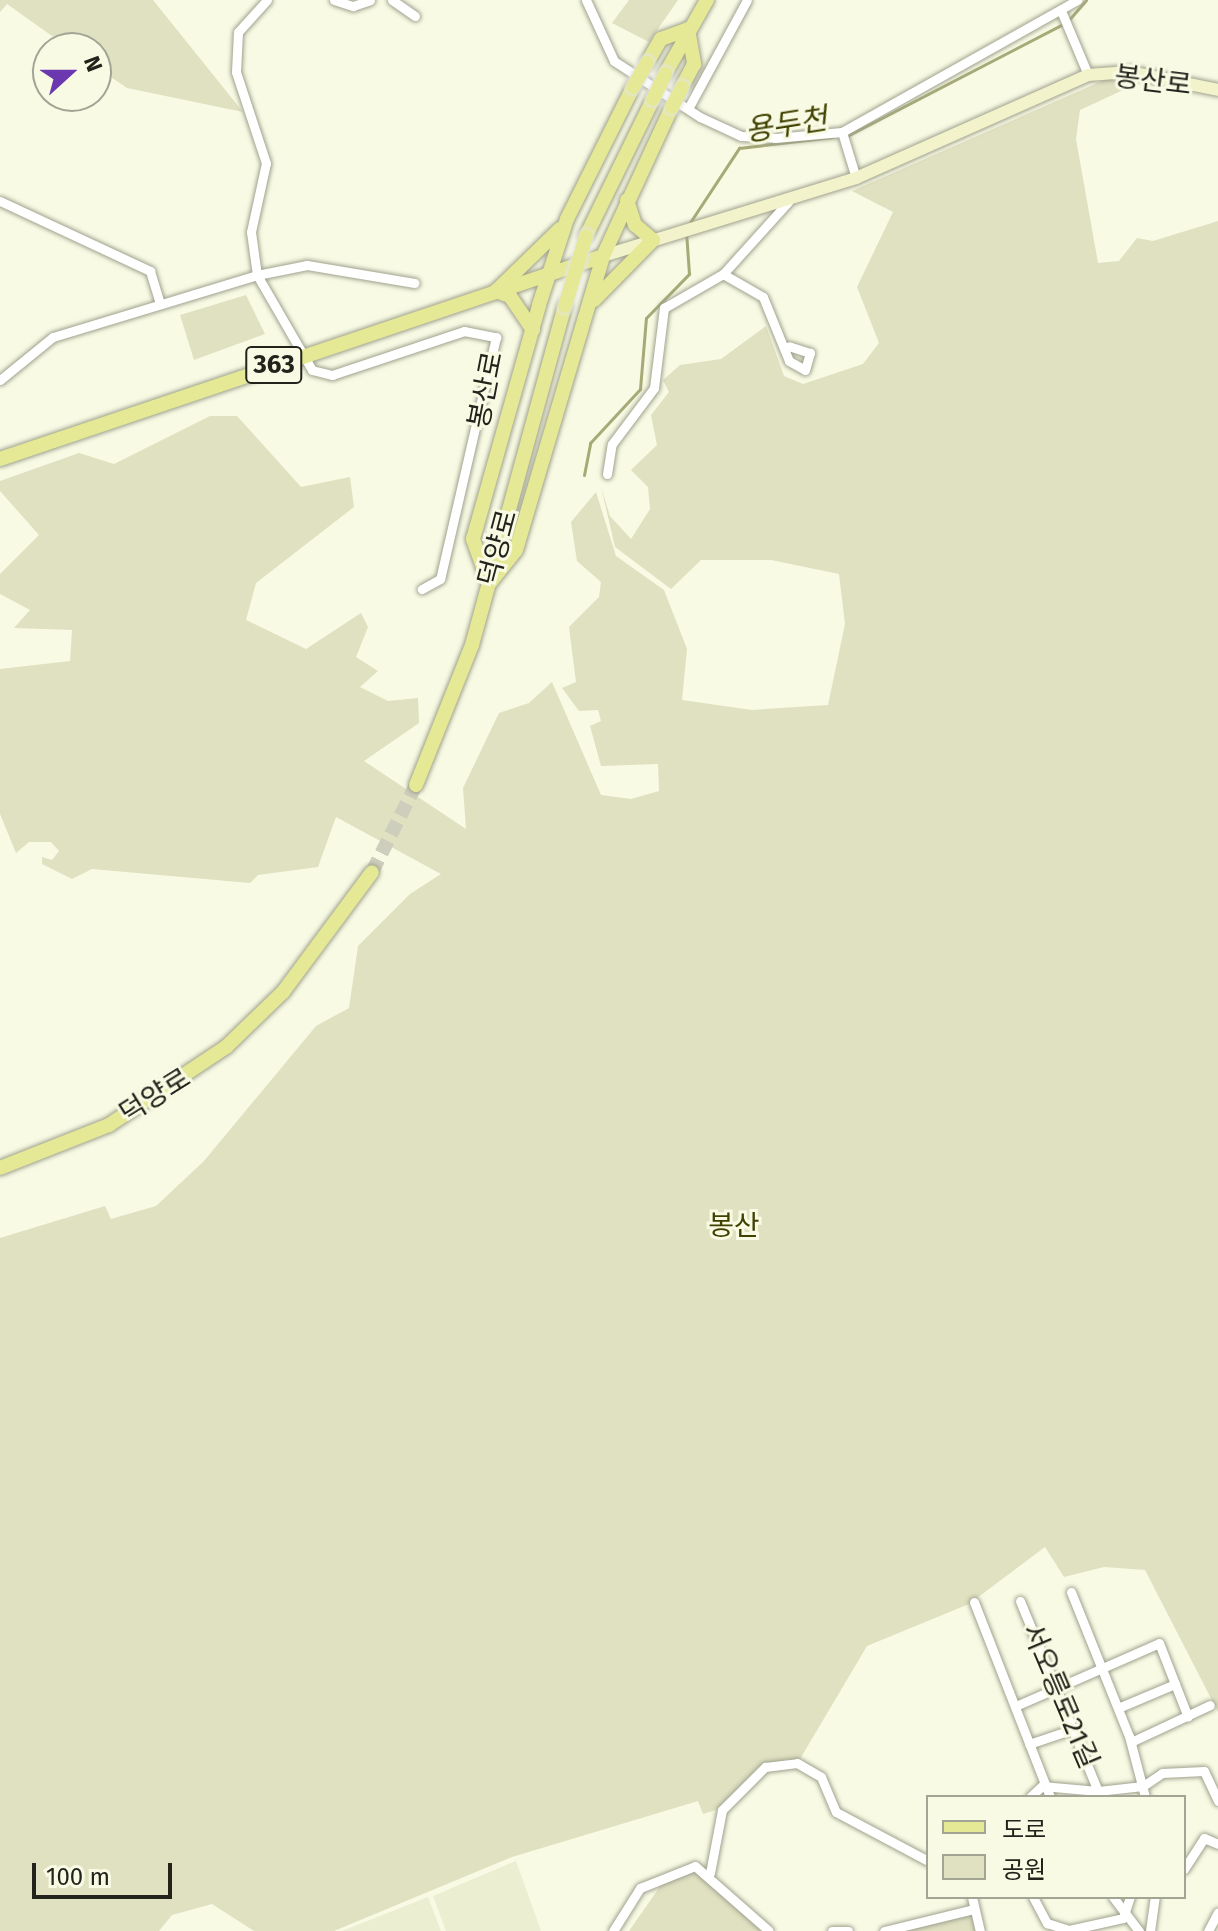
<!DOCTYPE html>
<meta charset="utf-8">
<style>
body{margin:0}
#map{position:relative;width:1218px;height:1931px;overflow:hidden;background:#f8fae4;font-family:"Fira Sans","Noto Sans KR",sans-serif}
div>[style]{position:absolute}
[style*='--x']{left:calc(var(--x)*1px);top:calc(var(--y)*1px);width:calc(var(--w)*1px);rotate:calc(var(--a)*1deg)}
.built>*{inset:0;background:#ebeed0}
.green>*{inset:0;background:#dfe1c1}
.stream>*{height:3px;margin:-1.5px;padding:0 1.5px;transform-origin:1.5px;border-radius:1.5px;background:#a6aa77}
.primary-tunnel>*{height:14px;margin-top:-7px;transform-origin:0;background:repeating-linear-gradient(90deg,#cdcfbc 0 14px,transparent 0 21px)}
.roads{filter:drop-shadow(0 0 2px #a0a28e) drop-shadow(0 0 2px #a0a28e)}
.street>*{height:9px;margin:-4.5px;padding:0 4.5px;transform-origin:4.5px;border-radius:4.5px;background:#fff}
.secondary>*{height:12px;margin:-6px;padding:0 6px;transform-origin:6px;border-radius:6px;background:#f2f3ca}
.primary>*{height:14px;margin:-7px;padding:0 7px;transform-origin:7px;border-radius:7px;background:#e5e895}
.bridges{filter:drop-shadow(0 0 2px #e4e5e4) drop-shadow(0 0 2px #e4e5e4)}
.primary-bridge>*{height:14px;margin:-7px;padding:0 7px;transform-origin:7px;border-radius:7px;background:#e5e895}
span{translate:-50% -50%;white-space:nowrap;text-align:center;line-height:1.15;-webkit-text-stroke:6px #f8fae4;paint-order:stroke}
.shield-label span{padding:2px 6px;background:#f8fae4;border:2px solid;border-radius:6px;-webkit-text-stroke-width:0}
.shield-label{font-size:26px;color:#22231b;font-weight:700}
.street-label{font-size:28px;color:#22231b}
.park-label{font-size:28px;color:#404101}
.water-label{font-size:30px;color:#424303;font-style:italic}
.legend{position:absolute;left:926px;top:1795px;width:260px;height:104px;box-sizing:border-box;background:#f8fae4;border:2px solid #a2a494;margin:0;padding:10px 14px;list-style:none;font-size:24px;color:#22231b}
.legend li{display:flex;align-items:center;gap:16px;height:40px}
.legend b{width:40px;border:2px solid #a2a494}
.north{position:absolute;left:32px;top:32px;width:80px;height:80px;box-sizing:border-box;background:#f8fae4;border:2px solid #a2a494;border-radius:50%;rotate:69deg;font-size:22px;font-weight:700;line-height:32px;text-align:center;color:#22231b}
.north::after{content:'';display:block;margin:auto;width:28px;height:36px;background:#6b38af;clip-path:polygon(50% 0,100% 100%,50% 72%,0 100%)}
.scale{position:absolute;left:32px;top:1863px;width:140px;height:36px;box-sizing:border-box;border:4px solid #22231b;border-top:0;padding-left:10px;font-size:24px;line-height:28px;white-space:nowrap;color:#22231b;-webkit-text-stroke:6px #f8fae4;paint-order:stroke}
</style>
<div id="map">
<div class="built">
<div style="clip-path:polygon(516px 1861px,541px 1931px,446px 1931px,433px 1896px)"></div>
<div style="clip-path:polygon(428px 1897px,441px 1931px,342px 1931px)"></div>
</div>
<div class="green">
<div style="clip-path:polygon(0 0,153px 0,243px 112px,127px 88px,96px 67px,96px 48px,69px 48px,7px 4px,0 12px)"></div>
<div style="clip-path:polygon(629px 0,678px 0,649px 42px,612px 23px)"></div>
<div style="clip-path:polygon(1111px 77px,1147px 79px,1080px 110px,1076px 139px,1098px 263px,1119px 261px,1137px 238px,1153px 241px,1218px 221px,1218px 1712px,1145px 1570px,1104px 1567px,1064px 1577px,1045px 1547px,969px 1604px,867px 1646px,800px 1759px,761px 1765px,716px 1810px,703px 1814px,698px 1801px,512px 1857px,334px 1931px,254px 1931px,212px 1904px,172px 1915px,159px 1931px,0 1931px,0 1238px,105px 1206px,111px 1219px,156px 1206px,204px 1161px,316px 1026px,349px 1008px,358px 946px,410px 894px,441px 874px,336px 817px,318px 867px,258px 875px,250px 883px,92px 869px,72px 879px,42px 864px,42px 857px,52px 860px,59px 851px,51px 842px,29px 842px,16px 853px,0 814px,0 669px,70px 661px,72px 630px,14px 628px,30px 610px,0 594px,0 574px,39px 535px,0 491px,0 481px,79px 453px,114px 464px,210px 416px,237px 416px,301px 487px,350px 477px,354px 507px,256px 583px,246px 620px,306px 649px,361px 613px,368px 627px,356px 657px,378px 671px,360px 687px,388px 701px,418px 698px,419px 723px,364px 761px,466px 829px,463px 788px,499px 713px,529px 703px,552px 682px,601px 795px,631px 799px,659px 791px,658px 764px,601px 766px,590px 726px,601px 721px,598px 710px,579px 711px,562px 688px,576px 682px,569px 627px,599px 597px,601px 582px,577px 561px,571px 522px,596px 492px,616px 556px,664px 590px,687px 649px,682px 700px,752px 710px,828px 705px,845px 624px,839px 574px,771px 560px,701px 560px,671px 589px,615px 547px,601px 487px,610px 516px,631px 539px,650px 509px,648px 487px,631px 470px,657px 445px,651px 415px,669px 392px,663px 380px,680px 365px,721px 359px,766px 326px,784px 376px,803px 384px,863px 364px,879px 343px,857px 287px,893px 212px,852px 191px)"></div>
<div style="clip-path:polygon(246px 295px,265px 334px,194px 360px,180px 315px)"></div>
<div style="clip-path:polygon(694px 1871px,769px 1931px,629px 1931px,668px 1875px)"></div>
<div style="clip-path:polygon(973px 1915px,977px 1931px,898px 1931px,924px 1922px)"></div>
</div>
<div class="stream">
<div style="--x:847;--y:136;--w:248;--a:-27.4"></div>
<div style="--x:1067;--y:22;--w:29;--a:-49"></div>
<div style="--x:687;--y:227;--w:95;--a:-56.6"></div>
<div style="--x:739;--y:148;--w:94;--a:-6.7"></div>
<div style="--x:584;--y:475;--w:33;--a:-79"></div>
<div style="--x:590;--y:443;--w:74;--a:-47.2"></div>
<div style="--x:640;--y:389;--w:71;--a:-85.2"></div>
<div style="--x:646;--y:318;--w:62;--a:-45.7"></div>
<div style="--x:689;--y:274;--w:39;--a:-94"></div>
</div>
<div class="primary-tunnel">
<div style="--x:372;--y:872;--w:97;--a:-63.2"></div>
</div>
<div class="roads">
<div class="street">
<div style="--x:267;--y:0;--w:43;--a:132.2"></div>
<div style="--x:238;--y:32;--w:40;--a:92.9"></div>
<div style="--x:236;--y:72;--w:96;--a:71.8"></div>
<div style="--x:266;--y:163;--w:71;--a:102.3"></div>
<div style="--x:251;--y:232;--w:43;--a:82.1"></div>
<div style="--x:257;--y:275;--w:110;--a:59.9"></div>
<div style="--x:312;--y:370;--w:21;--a:14"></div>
<div style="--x:332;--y:375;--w:139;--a:-18.4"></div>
<div style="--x:464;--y:331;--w:33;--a:11"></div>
<div style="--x:496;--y:337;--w:248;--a:103"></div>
<div style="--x:440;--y:579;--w:21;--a:151"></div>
<div style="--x:334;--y:0;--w:20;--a:18"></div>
<div style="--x:353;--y:6;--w:18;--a:-19"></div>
<div style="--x:392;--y:0;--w:28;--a:35"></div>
<div style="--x:586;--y:0;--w:67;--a:65.3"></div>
<div style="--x:614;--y:61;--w:103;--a:33.1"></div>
<div style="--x:700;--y:117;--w:45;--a:24.9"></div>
<div style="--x:741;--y:136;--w:34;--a:3"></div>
<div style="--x:775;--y:138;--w:67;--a:-5.1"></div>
<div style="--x:842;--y:132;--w:270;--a:-29.3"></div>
<div style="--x:1062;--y:13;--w:67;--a:67.2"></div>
<div style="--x:690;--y:105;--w:119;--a:-61.5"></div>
<div style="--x:842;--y:132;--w:48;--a:73.1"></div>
<div style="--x:0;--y:201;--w:166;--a:25"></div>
<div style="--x:150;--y:271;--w:34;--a:73"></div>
<div style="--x:723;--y:274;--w:46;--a:29.9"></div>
<div style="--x:763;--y:297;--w:69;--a:67.9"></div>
<div style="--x:789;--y:361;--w:18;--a:29"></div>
<div style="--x:805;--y:370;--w:18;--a:-74"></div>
<div style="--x:810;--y:353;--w:22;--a:-162"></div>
<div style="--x:0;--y:380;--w:68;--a:-39.1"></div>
<div style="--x:53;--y:337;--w:213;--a:-16.9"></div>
<div style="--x:257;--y:275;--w:51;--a:-11.3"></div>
<div style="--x:307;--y:265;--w:109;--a:9.5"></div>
<div style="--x:607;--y:474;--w:30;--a:-81"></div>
<div style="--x:612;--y:444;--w:70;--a:-53.1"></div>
<div style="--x:654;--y:388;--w:81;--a:-82.9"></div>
<div style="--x:664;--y:308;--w:68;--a:-30"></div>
<div style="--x:723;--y:274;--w:98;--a:-47.9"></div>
<div style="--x:1071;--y:1592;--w:155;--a:68.1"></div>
<div style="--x:1129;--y:1736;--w:63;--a:75.3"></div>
<div style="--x:1020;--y:1601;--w:205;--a:67.7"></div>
<div style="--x:974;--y:1602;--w:209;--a:68.7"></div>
<div style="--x:1018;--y:1705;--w:154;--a:-23.7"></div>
<div style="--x:1159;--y:1643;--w:79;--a:68.6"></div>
<div style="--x:1118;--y:1708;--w:62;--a:-22.8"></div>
<div style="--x:1131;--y:1742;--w:87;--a:-25.1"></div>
<div style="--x:1029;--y:1744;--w:50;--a:-18.8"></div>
<div style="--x:1030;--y:1797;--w:16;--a:-43"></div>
<div style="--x:1042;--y:1786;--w:56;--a:5.1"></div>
<div style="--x:1098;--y:1791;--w:45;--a:-6.3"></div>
<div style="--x:1143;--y:1786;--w:23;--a:-34"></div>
<div style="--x:1162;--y:1773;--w:42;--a:-2.7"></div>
<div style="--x:1204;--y:1771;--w:33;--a:65"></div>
<div style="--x:1184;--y:1869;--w:37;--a:-57"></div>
<div style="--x:1204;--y:1838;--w:15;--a:23"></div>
<div style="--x:710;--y:1873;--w:64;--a:-79.2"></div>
<div style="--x:722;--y:1810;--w:61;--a:-45"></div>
<div style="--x:765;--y:1767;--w:32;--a:-7"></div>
<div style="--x:797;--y:1763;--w:28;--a:30"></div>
<div style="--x:821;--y:1777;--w:38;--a:67"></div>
<div style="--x:836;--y:1812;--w:104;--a:28"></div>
<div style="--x:972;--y:1897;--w:35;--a:77"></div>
<div style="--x:1033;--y:1897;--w:30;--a:62"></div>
<div style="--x:1047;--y:1923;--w:23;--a:18"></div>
<div style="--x:1069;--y:1930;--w:55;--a:-12.5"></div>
<div style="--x:1123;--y:1918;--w:22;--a:-72"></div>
<div style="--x:1113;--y:1897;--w:43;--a:52.6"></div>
<div style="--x:613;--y:1931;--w:51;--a:-57.9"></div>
<div style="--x:640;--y:1888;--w:59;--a:-21.8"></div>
<div style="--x:695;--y:1866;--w:98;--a:41.3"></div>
<div style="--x:832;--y:1931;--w:16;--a:0"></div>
<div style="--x:884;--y:1931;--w:93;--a:-13.7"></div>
<div style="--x:1150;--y:1931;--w:34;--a:-82"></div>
<div style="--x:1208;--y:1931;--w:21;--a:-62"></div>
</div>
<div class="secondary">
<div style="--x:603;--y:256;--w:265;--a:-17.1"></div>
<div style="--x:856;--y:178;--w:254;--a:-23.9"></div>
<div style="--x:1088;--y:75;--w:41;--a:-4.2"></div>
<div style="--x:1129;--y:72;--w:91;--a:11.4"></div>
</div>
<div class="primary">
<div style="--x:647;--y:63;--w:28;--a:-60"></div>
<div style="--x:661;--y:39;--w:29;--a:-20"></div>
<div style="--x:688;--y:29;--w:36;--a:80"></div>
<div style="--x:694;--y:64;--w:26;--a:118"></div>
<div style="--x:665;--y:74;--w:85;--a:-60.4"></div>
<div style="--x:586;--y:236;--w:153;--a:-63.9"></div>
<div style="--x:594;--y:300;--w:84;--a:-45.5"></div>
<div style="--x:653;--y:240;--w:23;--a:-140"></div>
<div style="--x:635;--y:225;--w:26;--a:-108"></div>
<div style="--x:533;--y:330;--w:41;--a:-124.1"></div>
<div style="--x:510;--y:296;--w:15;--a:-160"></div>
<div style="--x:496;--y:291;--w:89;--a:-44.1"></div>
<div style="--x:0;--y:459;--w:636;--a:-18.61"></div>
<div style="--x:489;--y:584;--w:48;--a:-109.6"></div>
<div style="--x:473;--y:539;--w:243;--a:-74.2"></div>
<div style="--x:539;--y:305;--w:90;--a:-72"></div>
<div style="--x:567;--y:219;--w:148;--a:-63.4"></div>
<div style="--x:489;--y:584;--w:43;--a:-51.5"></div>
<div style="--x:516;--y:550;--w:307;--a:-73.5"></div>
<div style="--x:603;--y:256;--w:164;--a:-65.2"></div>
<div style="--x:416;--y:785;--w:151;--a:-68.2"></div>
<div style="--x:472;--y:645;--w:352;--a:-74.7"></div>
<div style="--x:0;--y:1168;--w:117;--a:-21.5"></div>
<div style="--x:109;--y:1125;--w:141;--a:-33.7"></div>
<div style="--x:226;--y:1047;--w:79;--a:-44"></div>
<div style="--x:283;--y:992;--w:149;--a:-53.4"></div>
</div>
</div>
<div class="bridges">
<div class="primary-bridge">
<div style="--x:633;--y:87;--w:28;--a:-60"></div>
<div style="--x:653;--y:99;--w:28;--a:-64"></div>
<div style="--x:672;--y:107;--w:22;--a:-63"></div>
<div style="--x:565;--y:306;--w:73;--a:-73.3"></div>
</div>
</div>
<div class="shield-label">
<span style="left:274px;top:365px">363</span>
</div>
<div class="street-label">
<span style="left:1153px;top:81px;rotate:7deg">봉산로</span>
<span style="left:486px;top:390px;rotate:-79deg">봉산로</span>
<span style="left:498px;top:548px;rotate:-75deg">덕양로</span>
<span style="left:155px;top:1096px;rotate:-32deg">덕양로</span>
<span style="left:1060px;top:1696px;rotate:67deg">서오릉로21길</span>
</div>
<div class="park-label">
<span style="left:734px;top:1226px">봉산</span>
</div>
<div class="water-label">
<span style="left:786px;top:125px;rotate:-9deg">용두천</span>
</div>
<ul class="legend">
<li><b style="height:10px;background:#e5e895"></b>도로</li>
<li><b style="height:22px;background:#dfe1c1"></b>공원</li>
</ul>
<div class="north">N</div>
<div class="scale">100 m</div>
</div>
